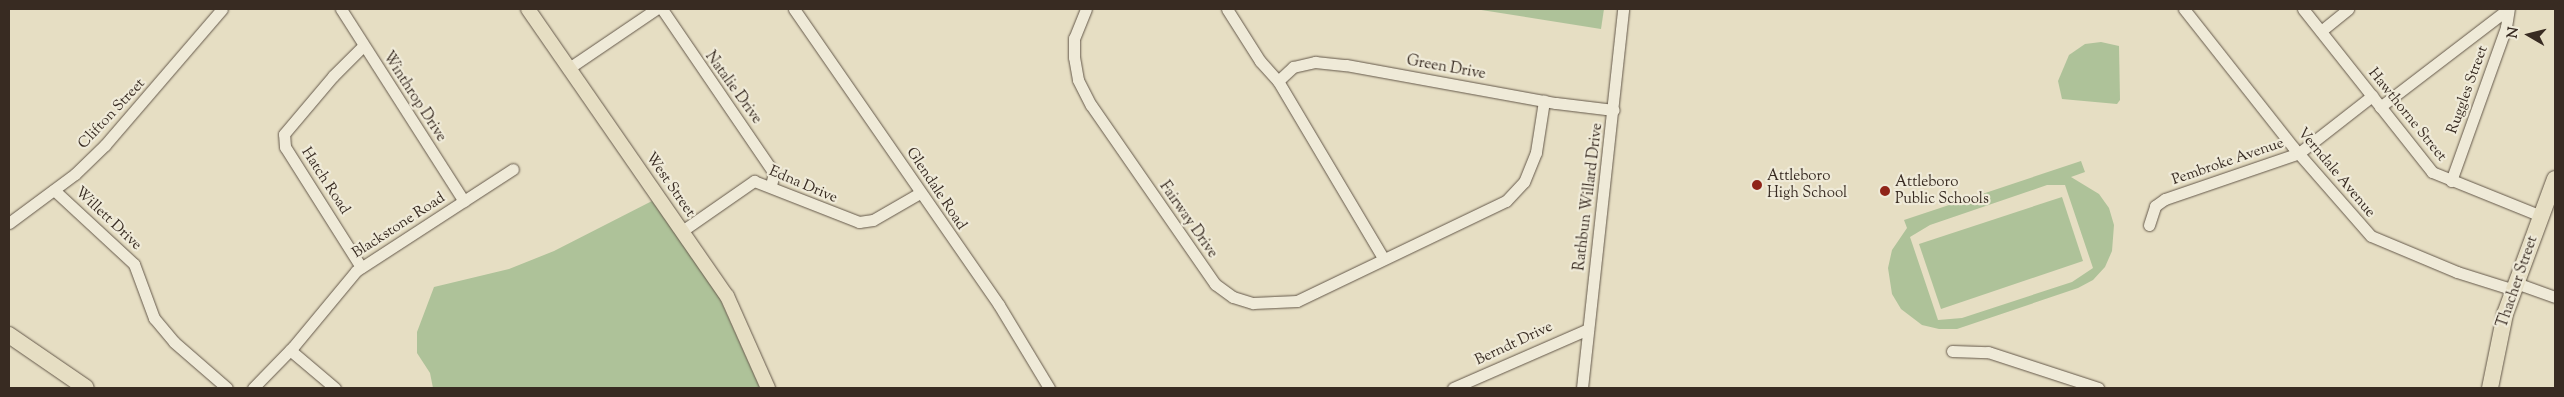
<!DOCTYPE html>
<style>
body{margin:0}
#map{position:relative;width:2564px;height:397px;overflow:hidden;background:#e6dec3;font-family:"Sorts Mill Goudy",serif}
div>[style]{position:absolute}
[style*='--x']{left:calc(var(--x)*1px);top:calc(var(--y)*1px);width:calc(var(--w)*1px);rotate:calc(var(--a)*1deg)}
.green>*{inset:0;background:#aec299}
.roads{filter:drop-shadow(0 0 1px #64584a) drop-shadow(0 0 1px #64584a)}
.minor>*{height:11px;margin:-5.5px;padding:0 5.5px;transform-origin:5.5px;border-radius:5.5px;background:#efead8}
.major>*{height:14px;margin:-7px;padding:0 7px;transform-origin:7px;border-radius:7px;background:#e6dec3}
.highway>*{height:16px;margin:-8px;padding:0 8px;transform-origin:8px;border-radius:8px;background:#e6dec3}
.dots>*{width:14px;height:14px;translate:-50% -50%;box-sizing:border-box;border:2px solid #efead8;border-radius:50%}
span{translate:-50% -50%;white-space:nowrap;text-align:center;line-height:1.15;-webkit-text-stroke:4.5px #efead8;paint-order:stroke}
.street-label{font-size:15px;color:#382b22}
.poi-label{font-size:15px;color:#382b22}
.left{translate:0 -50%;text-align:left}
.frame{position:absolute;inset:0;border:10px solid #382b22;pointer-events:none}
.north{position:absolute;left:2504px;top:10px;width:50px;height:50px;-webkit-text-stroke:4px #efead8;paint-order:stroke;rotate:278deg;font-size:14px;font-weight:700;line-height:20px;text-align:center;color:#382b22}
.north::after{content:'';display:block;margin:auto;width:18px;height:22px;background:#382b22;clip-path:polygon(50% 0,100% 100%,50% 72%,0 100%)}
</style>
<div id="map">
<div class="green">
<div style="clip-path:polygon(1475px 9px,1604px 9px,1601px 29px)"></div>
<div style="clip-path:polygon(2101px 42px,2119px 46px,2120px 100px,2117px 104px,2062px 99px,2058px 81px,2069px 55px,2085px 44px)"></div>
<div style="clip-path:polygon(evenodd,2081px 161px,2085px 172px,2071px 177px,2099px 194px,2109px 208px,2114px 225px,2112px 251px,2105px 267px,2093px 280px,2078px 288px,1957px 329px,1939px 329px,1922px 325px,1901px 309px,1892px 294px,1888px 268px,1892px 250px,1907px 228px,1904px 220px,2081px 161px,2047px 185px,2065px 185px,2093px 268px,2072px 282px,1962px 318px,1938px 320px,1910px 237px,1930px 225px,2047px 185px)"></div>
<div style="clip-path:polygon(2062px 197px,2083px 261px,1941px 309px,1919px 244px)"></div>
<div style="clip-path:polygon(652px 201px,716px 290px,760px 388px,433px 388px,430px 373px,417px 353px,417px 332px,434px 287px,509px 269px,554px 251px)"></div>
</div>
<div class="roads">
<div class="minor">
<div style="--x:341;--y:9;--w:228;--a:57.4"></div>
<div style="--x:662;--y:9;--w:199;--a:55.7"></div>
<div style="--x:774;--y:173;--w:12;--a:104"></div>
<div style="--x:794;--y:9;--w:360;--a:55.3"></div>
<div style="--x:999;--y:305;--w:97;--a:58.9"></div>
<div style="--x:1086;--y:9;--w:31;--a:112"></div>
<div style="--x:1074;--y:38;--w:19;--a:90"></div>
<div style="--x:1074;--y:57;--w:23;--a:80"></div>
<div style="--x:1078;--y:80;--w:28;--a:63"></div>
<div style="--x:1091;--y:105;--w:218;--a:55.3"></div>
<div style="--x:1215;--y:284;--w:22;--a:36"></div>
<div style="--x:1233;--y:297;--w:21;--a:17"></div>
<div style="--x:1253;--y:303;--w:44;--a:-2.6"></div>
<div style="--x:1297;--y:301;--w:232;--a:-25.6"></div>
<div style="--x:1506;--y:201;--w:26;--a:-47"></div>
<div style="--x:1524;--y:182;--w:32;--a:-68"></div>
<div style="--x:1536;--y:152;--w:52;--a:-81.1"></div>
<div style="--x:1227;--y:9;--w:62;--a:57.6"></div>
<div style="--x:1260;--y:61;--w:27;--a:48"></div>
<div style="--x:1278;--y:81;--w:206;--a:59.3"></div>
<div style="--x:2184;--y:9;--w:176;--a:51.7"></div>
<div style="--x:2293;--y:147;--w:118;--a:48.8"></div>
<div style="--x:2371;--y:236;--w:93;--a:22.7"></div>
<div style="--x:2457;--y:272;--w:60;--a:17.5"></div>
<div style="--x:2303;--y:9;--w:208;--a:51.6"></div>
<div style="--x:2432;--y:172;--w:118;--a:22"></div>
<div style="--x:2321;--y:31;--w:35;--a:-39"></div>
<div style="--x:569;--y:68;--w:105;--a:-34.1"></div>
<div style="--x:1278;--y:81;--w:21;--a:-43"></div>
<div style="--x:1293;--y:67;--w:23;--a:-13"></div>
<div style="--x:1315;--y:62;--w:31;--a:6"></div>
<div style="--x:1346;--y:65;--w:213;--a:10.3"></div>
<div style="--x:1556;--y:103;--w:58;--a:6.9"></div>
<div style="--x:2380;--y:107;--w:161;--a:-37.4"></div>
<div style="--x:2451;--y:181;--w:164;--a:-70.3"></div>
<div style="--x:2506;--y:27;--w:18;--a:-81"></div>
<div style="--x:54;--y:190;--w:109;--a:42.8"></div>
<div style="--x:134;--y:264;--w:58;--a:69.7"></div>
<div style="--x:154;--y:318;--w:31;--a:50"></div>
<div style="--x:174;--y:342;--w:70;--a:41"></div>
<div style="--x:9;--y:223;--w:82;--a:-36.6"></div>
<div style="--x:75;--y:174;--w:42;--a:-44"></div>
<div style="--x:105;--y:145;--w:179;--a:-49.3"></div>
<div style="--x:2149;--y:225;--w:20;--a:-72"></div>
<div style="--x:2155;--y:206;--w:12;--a:-35"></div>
<div style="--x:2165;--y:199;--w:142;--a:-18.9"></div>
<div style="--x:2299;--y:153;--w:93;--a:-38"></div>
<div style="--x:682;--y:231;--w:88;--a:-34.8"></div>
<div style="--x:754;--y:181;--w:113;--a:21.3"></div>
<div style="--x:859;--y:222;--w:14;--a:-8"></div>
<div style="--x:873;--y:220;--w:54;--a:-29.9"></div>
<div style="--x:361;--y:267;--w:142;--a:-122.3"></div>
<div style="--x:285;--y:147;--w:13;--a:-94"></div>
<div style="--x:284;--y:134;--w:76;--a:-49.8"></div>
<div style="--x:333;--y:76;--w:42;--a:-45"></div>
<div style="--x:2516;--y:283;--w:41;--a:19.7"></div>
<div style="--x:290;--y:350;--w:59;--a:40.2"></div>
<div style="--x:1952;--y:351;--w:36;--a:2"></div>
<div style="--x:1988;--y:352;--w:116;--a:18.1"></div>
<div style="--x:253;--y:388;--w:57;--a:-45.7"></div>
<div style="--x:293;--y:347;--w:99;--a:-50.3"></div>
<div style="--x:356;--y:271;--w:187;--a:-33"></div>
<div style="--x:1453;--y:388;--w:147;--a:-23.6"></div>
<div style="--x:1582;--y:388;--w:381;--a:-83.8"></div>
</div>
<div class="major">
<div style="--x:528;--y:9;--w:349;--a:55.3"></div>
<div style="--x:727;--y:296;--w:101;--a:66"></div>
</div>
<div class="highway">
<div style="--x:9;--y:335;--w:93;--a:34.5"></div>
<div style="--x:2490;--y:388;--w:76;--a:-78.5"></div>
<div style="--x:2505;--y:314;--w:144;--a:-69.7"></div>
</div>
</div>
<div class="dots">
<div style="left:1757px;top:185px;background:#8f2418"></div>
<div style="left:1885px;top:191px;background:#8f2418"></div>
</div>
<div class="street-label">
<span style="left:1446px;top:68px;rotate:10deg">Green Drive</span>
<span style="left:733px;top:88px;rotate:54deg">Natalie Drive</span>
<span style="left:2468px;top:90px;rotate:-70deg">Ruggles Street</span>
<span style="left:414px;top:97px;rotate:57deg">Winthrop Drive</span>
<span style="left:112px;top:114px;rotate:-47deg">Clifton Street</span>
<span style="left:2407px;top:115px;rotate:51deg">Hawthorne Street</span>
<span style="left:2228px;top:162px;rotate:-19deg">Pembroke Avenue</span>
<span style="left:2336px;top:173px;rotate:50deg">Verndale Avenue</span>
<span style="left:325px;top:181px;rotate:57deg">Hatch Road</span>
<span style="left:670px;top:185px;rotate:55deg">West Street</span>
<span style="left:803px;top:185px;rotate:23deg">Edna Drive</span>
<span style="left:936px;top:189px;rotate:56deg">Glendale Road</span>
<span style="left:1589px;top:197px;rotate:-83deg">Rathbun Willard Drive</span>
<span style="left:108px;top:219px;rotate:43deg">Willett Drive</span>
<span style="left:1188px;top:220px;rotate:55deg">Fairway Drive</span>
<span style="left:399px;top:226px;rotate:-33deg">Blackstone Road</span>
<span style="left:2518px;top:282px;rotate:-71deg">Thacher Street</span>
<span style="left:1514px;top:344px;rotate:-25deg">Berndt Drive</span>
</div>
<div class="poi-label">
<span class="left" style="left:1767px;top:185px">Attleboro<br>High School</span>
<span class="left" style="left:1895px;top:191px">Attleboro<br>Public Schools</span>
</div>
<div class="frame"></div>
<div class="north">N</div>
</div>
